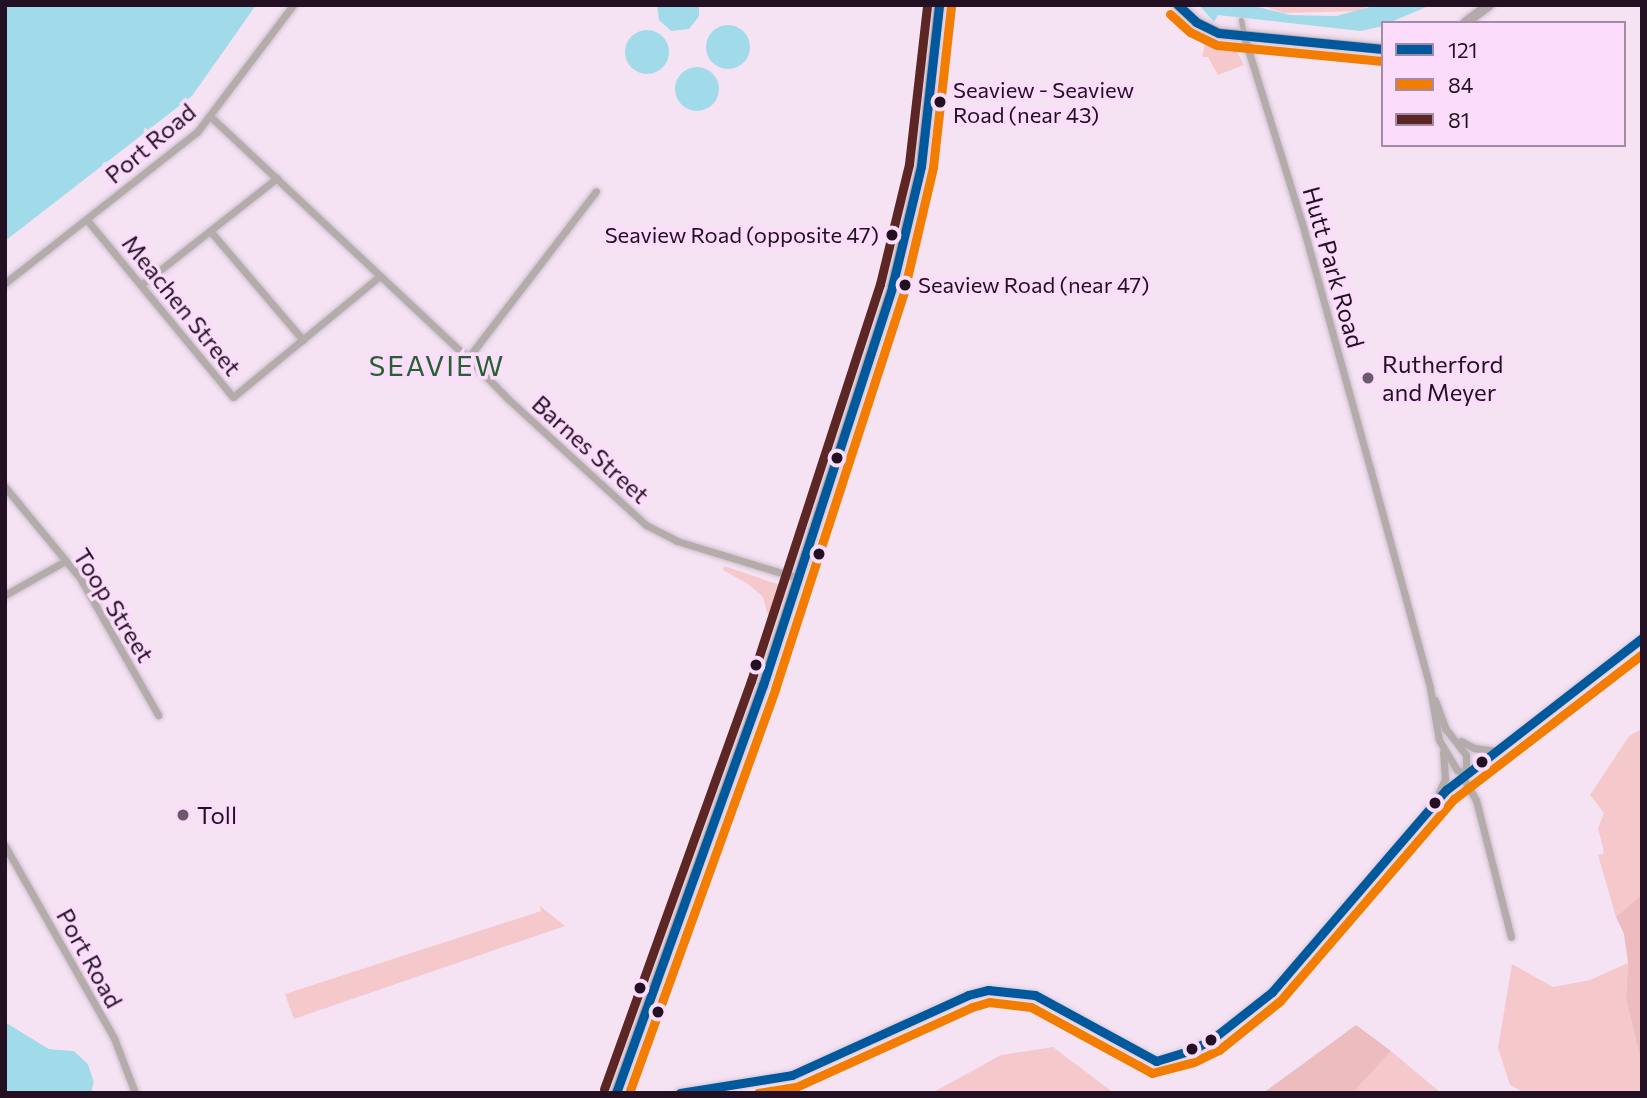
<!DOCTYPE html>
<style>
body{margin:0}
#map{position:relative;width:1647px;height:1098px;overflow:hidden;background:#f5e3f4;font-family:Commissioner,sans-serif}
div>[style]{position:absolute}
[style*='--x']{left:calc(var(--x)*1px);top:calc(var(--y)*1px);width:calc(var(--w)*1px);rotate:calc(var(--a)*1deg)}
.green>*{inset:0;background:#f5c9cc}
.forest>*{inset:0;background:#ecbcbf}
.water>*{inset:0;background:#a1dbe9}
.round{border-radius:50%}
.pier>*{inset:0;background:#f5e3f4}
.roads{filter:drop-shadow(0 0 2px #cebfcd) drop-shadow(0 0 2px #cebfcd)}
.pedestrian>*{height:5px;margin:-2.5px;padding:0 2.5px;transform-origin:2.5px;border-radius:2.5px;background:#b4abab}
.minor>*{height:7px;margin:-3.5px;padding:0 3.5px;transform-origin:3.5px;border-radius:3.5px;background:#b4abab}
.secondary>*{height:10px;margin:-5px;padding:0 5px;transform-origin:5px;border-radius:5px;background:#b4a9ac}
.bus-1>*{height:9px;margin:-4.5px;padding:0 4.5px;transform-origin:4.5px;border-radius:4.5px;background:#00599c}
.bus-2>*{height:9px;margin:-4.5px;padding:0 4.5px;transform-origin:4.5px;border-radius:4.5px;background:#f27d00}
.bus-3>*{height:9px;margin:-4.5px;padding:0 4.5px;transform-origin:4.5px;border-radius:4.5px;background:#5c2624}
.dots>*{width:19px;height:19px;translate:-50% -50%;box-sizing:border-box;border:4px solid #fcdcfb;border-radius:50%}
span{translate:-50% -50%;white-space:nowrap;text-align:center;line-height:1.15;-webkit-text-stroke:7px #fcdcfb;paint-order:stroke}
.bus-label{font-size:22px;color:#231023}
.left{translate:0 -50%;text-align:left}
.right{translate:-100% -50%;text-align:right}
.street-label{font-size:24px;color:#231023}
.poi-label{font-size:24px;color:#231023}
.quarter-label{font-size:28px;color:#266231;letter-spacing:2px}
.frame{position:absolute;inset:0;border:7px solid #231023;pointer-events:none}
.legend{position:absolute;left:1381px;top:21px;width:245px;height:126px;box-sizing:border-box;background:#fcdcfb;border:2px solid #a58aa5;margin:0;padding:9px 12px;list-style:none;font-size:21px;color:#231023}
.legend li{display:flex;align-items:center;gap:14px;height:35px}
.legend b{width:35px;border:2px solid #a58aa5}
</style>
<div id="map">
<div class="green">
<div style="clip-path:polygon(1261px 5px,1371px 5px,1357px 11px,1283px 13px)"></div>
<div style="clip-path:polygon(1206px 40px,1236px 50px,1244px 65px,1218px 75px,1208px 57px,1202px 57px)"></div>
<div style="clip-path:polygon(724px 566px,780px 585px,783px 590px,773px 618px,767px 613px,763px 597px,748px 584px,723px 570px)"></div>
<div style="clip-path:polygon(1642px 729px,1642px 894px,1616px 917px,1598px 855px,1604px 853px,1598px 828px,1604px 813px,1590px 795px,1629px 736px)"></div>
<div style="clip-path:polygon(540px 906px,565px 926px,294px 1019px,285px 994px,541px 911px)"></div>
<div style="clip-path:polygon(1628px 963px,1626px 998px,1642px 1066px,1642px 1093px,1525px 1093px,1510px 1085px,1498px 1048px,1512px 964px,1553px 987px,1590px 980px)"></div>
<div style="clip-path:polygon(1053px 1047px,1114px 1093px,932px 1093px,1001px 1055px)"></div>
<div style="clip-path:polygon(1391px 1051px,1441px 1093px,1353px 1093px)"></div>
</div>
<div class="forest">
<div style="clip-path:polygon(1642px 894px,1642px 1066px,1626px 998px,1628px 963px,1624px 934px,1616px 917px)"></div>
<div style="clip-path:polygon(1356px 1025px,1391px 1051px,1353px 1093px,1263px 1093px)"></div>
</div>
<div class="water">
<div style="clip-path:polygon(5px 5px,256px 5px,192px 96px,5px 241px)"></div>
<div style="clip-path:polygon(657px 5px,699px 5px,699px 16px,689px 29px,671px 31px,659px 20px)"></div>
<div style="clip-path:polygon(1199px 5px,1250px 5px,1290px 15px,1336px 16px,1377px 5px,1431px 5px,1379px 27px,1360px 31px,1218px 15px,1214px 22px)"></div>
<div class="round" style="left:706px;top:25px;width:44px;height:44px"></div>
<div class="round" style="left:625px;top:30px;width:44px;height:44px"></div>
<div class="round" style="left:675px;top:67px;width:44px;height:44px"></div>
<div style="clip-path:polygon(5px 1022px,49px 1049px,74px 1051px,88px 1064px,94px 1082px,91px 1093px,5px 1093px)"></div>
</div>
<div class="pier">
<div style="clip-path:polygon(5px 1018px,50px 1045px,77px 1049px,91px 1062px,97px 1082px,95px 1093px,91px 1093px,94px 1082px,88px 1064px,74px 1051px,49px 1049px,5px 1022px)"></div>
</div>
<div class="roads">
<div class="pedestrian">
<div style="--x:1241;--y:20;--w:16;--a:79"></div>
</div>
<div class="minor">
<div style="--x:1244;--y:36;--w:196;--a:72.8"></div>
<div style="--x:1302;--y:223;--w:254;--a:74.5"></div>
<div style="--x:1370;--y:468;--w:228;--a:74.7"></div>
<div style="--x:1430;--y:688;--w:53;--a:80.2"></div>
<div style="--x:1439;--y:740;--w:35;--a:59"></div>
<div style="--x:1457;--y:770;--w:10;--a:24"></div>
<div style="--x:211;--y:117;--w:352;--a:43.2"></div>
<div style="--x:468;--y:358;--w:57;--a:45.7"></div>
<div style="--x:508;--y:399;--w:187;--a:42.4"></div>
<div style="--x:646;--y:525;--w:35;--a:27"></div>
<div style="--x:677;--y:541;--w:127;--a:17"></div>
<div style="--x:87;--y:220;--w:229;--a:50.5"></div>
<div style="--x:233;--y:397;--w:190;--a:-39.5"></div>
<div style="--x:211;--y:232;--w:142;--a:49.6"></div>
<div style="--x:5;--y:283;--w:244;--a:-38.2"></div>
<div style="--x:197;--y:132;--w:159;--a:-52.9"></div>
<div style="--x:141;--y:285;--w:173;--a:-38.2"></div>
<div style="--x:468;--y:358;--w:210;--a:-52.5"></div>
<div style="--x:5;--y:487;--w:118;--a:50.5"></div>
<div style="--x:80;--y:578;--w:158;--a:60.3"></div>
<div style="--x:5;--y:595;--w:69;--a:-29.5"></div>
<div style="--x:1435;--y:700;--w:30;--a:70"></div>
<div style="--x:1445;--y:728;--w:34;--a:52"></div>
<div style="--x:1466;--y:755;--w:19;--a:90"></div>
<div style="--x:1461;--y:741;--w:15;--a:28"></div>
<div style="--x:1474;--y:748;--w:22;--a:8"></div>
<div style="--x:1462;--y:776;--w:28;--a:60"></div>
<div style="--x:1476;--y:800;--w:141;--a:75.7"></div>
<div style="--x:1438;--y:795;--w:17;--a:-66"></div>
<div style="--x:1445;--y:779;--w:27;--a:-94"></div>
<div style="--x:5;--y:846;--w:221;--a:60.4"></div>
<div style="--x:114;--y:1038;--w:59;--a:69.1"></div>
<div style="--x:678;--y:1093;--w:115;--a:-9"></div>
<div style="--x:792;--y:1075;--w:193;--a:-24.4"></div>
<div style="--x:968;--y:995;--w:21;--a:-14"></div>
<div style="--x:988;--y:990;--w:47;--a:6.1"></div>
<div style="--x:1035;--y:995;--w:138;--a:28.6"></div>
<div style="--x:1156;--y:1061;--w:34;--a:-17"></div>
<div style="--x:1189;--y:1051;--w:25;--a:-27"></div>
<div style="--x:1211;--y:1040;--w:78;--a:-38.2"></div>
<div style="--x:1272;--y:992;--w:267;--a:-49.3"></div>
<div style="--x:1446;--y:790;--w:248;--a:-37.8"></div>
</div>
<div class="secondary">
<div style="--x:1178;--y:5;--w:25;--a:43"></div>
<div style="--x:1196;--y:22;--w:25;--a:26"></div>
<div style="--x:1219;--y:33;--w:165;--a:5.6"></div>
<div style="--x:1465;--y:23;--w:30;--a:-37"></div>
<div style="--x:616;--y:1093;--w:434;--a:-70.2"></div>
<div style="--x:763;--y:685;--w:418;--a:-72"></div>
<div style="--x:892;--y:287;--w:124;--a:-76.5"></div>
<div style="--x:921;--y:166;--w:162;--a:-83.6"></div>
</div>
</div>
<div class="bus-1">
<div style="--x:1178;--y:5;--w:25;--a:43"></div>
<div style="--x:1196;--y:22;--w:25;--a:26"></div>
<div style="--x:1219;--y:33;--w:165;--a:5.6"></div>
<div style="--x:616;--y:1093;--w:434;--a:-70.2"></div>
<div style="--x:763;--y:685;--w:418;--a:-72"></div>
<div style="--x:892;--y:287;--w:124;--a:-76.5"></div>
<div style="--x:921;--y:166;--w:162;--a:-83.6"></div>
<div style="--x:680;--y:1093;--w:113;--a:-9.1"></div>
<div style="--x:792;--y:1075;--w:193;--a:-24.4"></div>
<div style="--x:968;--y:995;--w:21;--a:-14"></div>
<div style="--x:988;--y:990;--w:47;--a:6.1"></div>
<div style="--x:1035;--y:995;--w:138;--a:28.6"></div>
<div style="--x:1156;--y:1061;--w:34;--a:-17"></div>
<div style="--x:1189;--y:1051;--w:25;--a:-27"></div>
<div style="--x:1211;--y:1040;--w:78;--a:-38.2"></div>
<div style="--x:1272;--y:992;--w:267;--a:-49.3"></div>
<div style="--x:1446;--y:790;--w:248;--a:-37.8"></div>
</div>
<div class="bus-2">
<div style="--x:1170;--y:14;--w:27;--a:42"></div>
<div style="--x:1190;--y:32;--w:30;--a:26"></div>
<div style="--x:1217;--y:45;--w:166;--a:5.5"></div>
<div style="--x:629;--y:1093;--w:430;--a:-70.1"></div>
<div style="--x:775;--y:689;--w:418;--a:-72"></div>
<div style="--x:904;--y:291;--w:127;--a:-76.8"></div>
<div style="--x:933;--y:167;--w:162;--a:-83.6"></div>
<div style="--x:758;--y:1093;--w:38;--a:-9"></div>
<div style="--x:796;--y:1087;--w:193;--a:-24.4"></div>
<div style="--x:972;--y:1007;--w:18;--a:-16"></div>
<div style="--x:989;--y:1002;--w:42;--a:6.8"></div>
<div style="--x:1031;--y:1007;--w:138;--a:28.6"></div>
<div style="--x:1152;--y:1073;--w:43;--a:-14.7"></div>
<div style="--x:1194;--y:1062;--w:28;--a:-26"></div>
<div style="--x:1219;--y:1050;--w:78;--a:-38.8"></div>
<div style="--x:1280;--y:1001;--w:267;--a:-49.3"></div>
<div style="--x:1454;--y:799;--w:237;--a:-37.6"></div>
</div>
<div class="bus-3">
<div style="--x:604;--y:1089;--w:434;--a:-70.2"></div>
<div style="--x:751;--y:681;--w:417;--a:-72"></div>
<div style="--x:880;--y:284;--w:123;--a:-76.4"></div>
<div style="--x:909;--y:164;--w:160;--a:-83.5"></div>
</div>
<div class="dots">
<div style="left:940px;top:102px;background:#231023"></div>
<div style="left:892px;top:235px;background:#231023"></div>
<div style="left:905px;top:285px;background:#231023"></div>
<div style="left:1368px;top:378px;background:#6c5a6c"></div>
<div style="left:837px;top:458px;background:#231023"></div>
<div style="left:819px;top:554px;background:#231023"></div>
<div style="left:756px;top:665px;background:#231023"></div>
<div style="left:1482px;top:762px;background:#231023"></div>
<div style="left:1435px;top:803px;background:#231023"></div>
<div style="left:183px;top:815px;background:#6c5a6c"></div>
<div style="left:640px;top:988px;background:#231023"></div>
<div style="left:658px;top:1012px;background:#231023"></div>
<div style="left:1211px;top:1040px;background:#231023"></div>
<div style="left:1192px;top:1049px;background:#231023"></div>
</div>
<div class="bus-label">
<span class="left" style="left:953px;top:102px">Seaview - Seaview<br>Road (near 43)</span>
<span class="right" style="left:879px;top:235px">Seaview Road (opposite 47)</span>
<span class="left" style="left:918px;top:285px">Seaview Road (near 47)</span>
</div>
<div class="street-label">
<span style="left:150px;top:143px;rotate:-40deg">Port Road</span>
<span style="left:1334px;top:267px;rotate:74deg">Hutt Park Road</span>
<span style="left:182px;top:305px;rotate:51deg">Meachen Street</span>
<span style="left:591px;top:449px;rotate:42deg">Barnes Street</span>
<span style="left:114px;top:605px;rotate:58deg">Toop Street</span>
<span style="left:90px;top:958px;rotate:61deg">Port Road</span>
</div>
<div class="poi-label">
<span class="left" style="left:1382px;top:378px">Rutherford<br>and Meyer</span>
<span class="left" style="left:197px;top:815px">Toll</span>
</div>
<div class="quarter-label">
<span style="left:437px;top:365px">SEAVIEW</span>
</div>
<div class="frame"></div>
<ul class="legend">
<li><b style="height:9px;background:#00599c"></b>121</li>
<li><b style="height:9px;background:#f27d00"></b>84</li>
<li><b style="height:9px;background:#5c2624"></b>81</li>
</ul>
</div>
